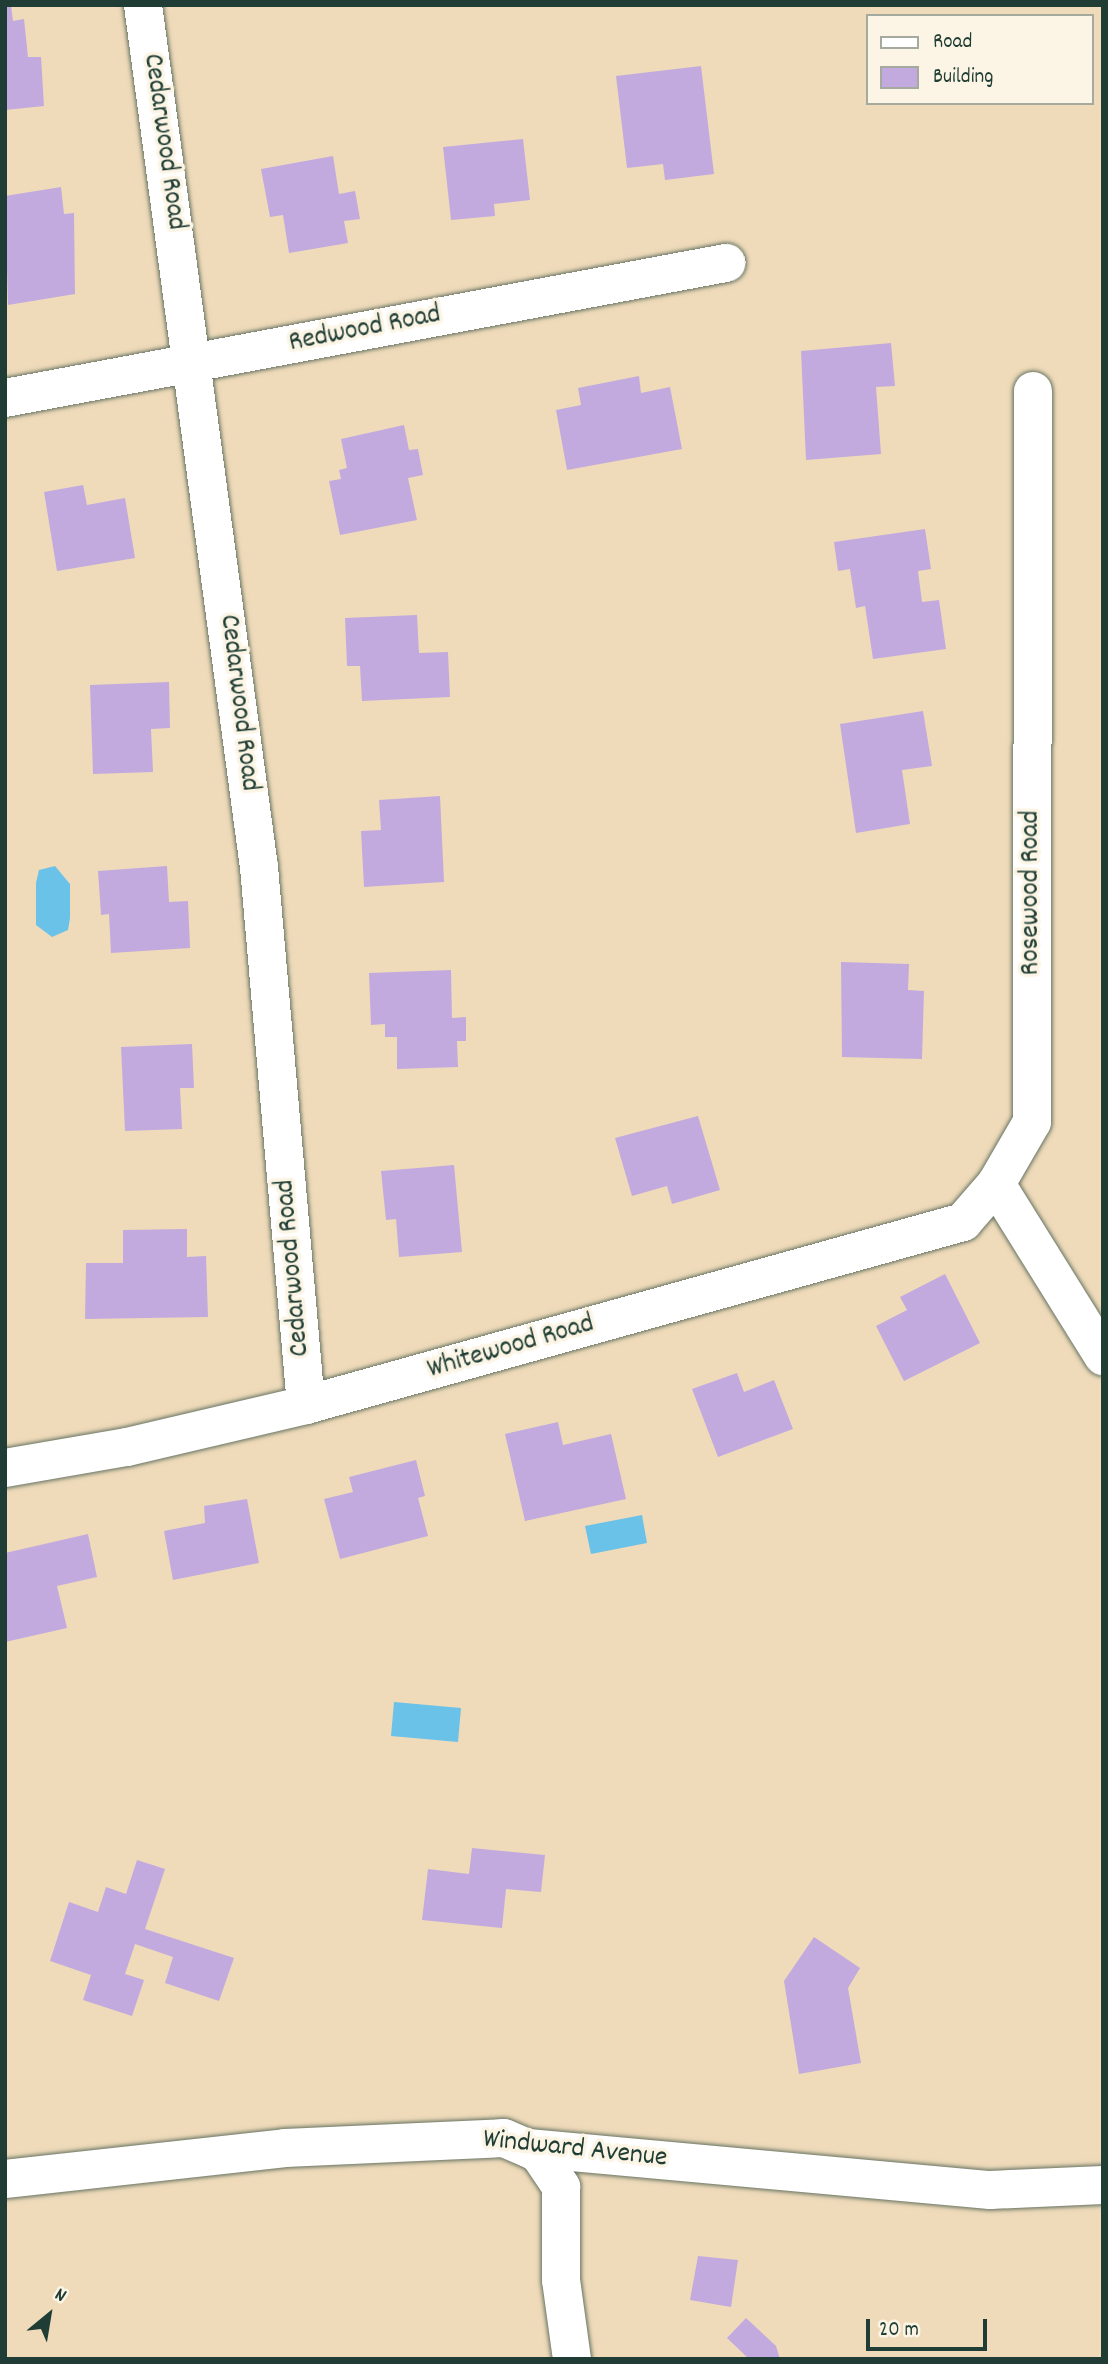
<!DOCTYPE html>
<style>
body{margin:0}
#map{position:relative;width:1108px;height:2364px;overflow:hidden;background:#efdbba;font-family:Dekko,sans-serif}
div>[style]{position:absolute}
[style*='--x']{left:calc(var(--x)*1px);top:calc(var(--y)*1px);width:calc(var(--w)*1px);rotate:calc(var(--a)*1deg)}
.water>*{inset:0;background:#6bc2e8}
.building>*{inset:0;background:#c2aadf}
.roads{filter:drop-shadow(0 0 2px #687463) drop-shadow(0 0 2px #687463)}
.street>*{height:38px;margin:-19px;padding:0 19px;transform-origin:19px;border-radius:19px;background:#fff}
span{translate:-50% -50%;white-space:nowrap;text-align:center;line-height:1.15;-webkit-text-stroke:7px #fcf5e5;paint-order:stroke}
.street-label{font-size:28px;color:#1f3d34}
.frame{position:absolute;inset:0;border:7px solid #1f3d34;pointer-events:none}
.legend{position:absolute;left:866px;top:14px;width:228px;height:91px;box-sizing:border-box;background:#fcf5e5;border:2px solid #a4ab9e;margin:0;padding:9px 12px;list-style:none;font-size:21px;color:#1f3d34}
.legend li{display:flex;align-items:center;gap:14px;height:35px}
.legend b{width:35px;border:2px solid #a4ab9e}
.north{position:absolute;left:14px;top:2280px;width:70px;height:70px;-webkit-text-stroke:5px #fcf5e5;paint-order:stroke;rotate:30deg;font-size:19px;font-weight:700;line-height:28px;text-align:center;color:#1f3d34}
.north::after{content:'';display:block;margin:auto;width:24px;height:32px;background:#1f3d34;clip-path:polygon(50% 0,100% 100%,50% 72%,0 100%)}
.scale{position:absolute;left:866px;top:2319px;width:121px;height:32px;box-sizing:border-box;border:4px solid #1f3d34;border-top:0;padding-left:9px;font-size:21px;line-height:24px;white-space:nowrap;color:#1f3d34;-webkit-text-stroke:5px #fcf5e5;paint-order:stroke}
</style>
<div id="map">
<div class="water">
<div style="clip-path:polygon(55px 866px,70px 884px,70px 918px,68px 930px,52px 937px,36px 925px,36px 883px,39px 870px)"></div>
<div style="clip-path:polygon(642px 1515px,647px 1543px,591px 1554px,585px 1526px)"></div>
<div style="clip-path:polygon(394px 1702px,461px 1708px,458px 1742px,391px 1736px)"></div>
</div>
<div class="building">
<div style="clip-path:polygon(5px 5px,11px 5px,13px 21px,24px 19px,28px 57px,41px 57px,44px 106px,5px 110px)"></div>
<div style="clip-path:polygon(701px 66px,714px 174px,665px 180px,663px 164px,627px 168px,616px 76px)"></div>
<div style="clip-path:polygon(523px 139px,530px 200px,494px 204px,495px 216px,451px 220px,443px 147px)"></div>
<div style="clip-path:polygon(333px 156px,339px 194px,355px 191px,360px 219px,344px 221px,348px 243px,289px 253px,283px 215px,270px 217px,261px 169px)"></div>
<div style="clip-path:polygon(61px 187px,64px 214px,74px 213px,75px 294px,8px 305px,5px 196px)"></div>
<div style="clip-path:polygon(891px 343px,895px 386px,876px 387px,881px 454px,806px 460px,801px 351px)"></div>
<div style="clip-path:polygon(639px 376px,641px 393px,670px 387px,682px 449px,567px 470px,556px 410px,581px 405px,578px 388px)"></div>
<div style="clip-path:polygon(404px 425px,409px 450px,418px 449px,423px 475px,408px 478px,417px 520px,340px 535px,329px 481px,341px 479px,339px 470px,347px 468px,341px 439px)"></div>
<div style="clip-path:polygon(83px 485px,87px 505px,125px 498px,135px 558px,57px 571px,44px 492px)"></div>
<div style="clip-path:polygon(925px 529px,931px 569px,918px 571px,922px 602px,939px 600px,946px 649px,873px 659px,865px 606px,856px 608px,850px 569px,838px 571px,834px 542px)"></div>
<div style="clip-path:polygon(417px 615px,419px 653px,448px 652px,450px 697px,362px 701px,360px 666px,347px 666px,345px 618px)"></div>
<div style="clip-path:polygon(169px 682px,170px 728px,151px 729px,153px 772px,93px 774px,90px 685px)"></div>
<div style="clip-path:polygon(923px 711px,932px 766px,902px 770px,910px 824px,856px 833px,840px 724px)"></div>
<div style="clip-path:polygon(440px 796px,444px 882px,364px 887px,361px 831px,381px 830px,379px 800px)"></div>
<div style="clip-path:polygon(167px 866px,169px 902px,188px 901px,190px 948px,111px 953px,109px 914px,101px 915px,98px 871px)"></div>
<div style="clip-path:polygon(841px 962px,909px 964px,908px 990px,924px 991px,922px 1059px,842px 1057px)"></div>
<div style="clip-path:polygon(451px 970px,452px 1018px,466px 1017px,466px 1041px,457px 1041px,458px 1067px,397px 1069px,397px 1037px,385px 1037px,385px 1024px,371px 1025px,369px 973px)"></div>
<div style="clip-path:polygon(192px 1044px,194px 1088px,180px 1088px,182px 1129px,125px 1131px,121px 1047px)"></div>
<div style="clip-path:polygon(698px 1116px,720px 1190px,672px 1204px,667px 1186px,632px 1196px,615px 1138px)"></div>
<div style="clip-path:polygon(454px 1165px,462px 1252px,399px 1257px,396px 1219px,386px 1220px,381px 1171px)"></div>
<div style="clip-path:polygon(187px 1229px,187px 1257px,206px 1256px,208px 1317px,85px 1319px,86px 1263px,123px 1263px,123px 1230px)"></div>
<div style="clip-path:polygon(945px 1274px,980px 1343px,904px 1381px,876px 1326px,907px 1310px,900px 1297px)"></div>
<div style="clip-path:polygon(737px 1373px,744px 1392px,774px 1380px,793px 1429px,718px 1457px,692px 1389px)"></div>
<div style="clip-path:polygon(558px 1422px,563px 1445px,611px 1434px,626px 1499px,525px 1521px,505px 1434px)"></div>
<div style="clip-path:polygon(416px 1460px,425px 1496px,418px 1498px,428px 1536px,340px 1559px,324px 1499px,353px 1492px,349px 1477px)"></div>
<div style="clip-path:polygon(247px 1499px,259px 1563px,173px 1580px,164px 1531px,205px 1523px,204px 1506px)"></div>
<div style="clip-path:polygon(88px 1534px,97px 1577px,57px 1586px,67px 1628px,5px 1642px,5px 1553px)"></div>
<div style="clip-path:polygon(472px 1848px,545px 1855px,541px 1892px,506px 1889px,502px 1928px,422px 1920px,428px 1869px,469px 1874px)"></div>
<div style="clip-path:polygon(137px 1860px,165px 1869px,145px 1929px,234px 1958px,219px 2001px,165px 1983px,173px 1957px,135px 1944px,125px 1974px,144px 1980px,132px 2016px,83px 2000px,91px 1975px,50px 1961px,69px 1902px,98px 1912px,106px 1887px,126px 1894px)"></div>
<div style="clip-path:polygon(814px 1937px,860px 1968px,848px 1988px,861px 2063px,799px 2074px,784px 1981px)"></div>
<div style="clip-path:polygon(698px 2256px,738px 2260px,731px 2307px,690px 2300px)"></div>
<div style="clip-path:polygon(746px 2318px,776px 2346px,780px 2359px,749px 2359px,727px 2338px)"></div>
</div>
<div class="roads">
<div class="street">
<div style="--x:143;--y:5;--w:870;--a:82.34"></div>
<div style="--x:259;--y:867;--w:540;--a:85.01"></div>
<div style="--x:5;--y:398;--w:734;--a:-10.61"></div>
<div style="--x:996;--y:1184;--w:203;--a:58.1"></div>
<div style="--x:5;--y:1468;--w:124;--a:-9.8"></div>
<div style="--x:127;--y:1447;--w:184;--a:-13.2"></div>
<div style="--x:306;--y:1405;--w:682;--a:-15.56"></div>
<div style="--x:963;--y:1222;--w:50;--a:-49"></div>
<div style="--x:996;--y:1184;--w:72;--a:-59.9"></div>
<div style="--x:1032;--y:1122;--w:731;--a:-89.92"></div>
<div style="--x:528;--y:2148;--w:13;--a:29"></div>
<div style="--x:539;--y:2154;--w:40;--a:56"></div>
<div style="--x:561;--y:2187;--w:93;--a:90"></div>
<div style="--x:561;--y:2280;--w:80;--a:82.1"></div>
<div style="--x:5;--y:2179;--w:282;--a:-6.3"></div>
<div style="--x:285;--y:2148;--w:219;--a:-2.6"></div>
<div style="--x:504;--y:2138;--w:26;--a:23"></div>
<div style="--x:528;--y:2148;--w:464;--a:5.2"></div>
<div style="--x:990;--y:2190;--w:113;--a:-2.5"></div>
</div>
</div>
<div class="street-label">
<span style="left:163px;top:142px;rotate:82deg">Cedarwood Road</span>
<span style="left:365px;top:330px;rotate:-11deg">Redwood Road</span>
<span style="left:238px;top:703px;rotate:83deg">Cedarwood Road</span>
<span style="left:1032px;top:893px;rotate:-90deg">Rosewood Road</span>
<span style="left:294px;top:1268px;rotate:-95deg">Cedarwood Road</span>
<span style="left:511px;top:1348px;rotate:-16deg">Whitewood Road</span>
<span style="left:575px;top:2150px;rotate:6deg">Windward Avenue</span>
</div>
<div class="frame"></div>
<ul class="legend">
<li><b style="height:9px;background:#fff"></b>Road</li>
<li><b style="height:19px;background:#c2aadf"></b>Building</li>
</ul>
<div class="north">N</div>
<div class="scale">20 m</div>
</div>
